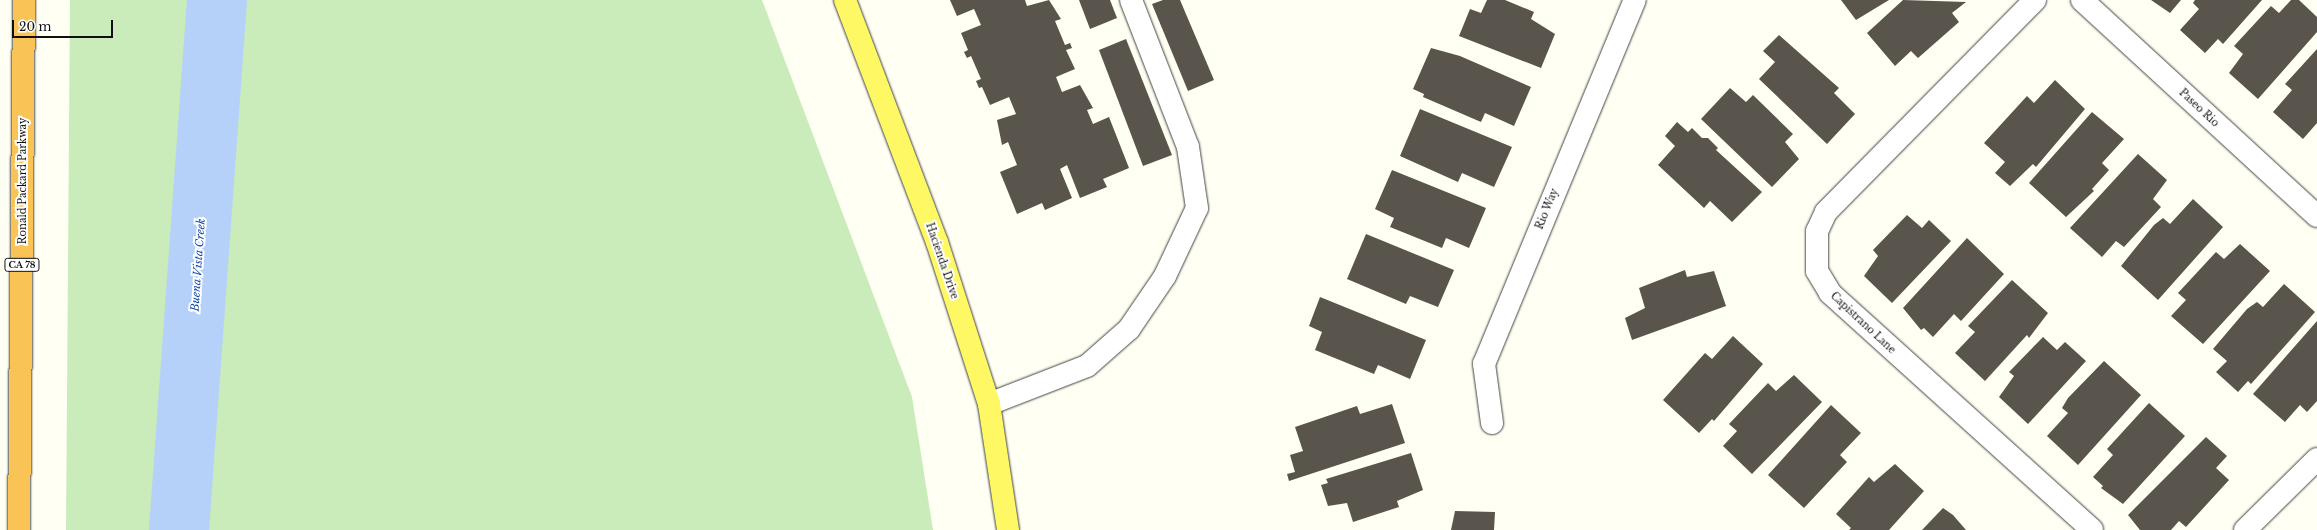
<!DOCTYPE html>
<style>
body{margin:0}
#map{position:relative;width:2317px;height:530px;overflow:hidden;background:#fffff3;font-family:"Libre Baskerville",serif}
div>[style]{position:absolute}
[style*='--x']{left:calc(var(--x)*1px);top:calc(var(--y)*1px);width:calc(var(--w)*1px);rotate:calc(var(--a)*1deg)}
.green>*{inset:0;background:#c9ecba}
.river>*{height:60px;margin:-30px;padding:0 30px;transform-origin:30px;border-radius:30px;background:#b5d1f9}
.building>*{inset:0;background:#59544c}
.roads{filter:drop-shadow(0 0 1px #434343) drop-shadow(0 0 1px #434343)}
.minor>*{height:22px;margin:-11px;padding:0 11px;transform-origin:11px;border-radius:11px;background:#fff}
.major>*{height:22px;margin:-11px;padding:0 11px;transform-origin:11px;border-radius:11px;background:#fef864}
.highway>*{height:22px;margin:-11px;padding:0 11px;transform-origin:11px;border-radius:11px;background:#fac356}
span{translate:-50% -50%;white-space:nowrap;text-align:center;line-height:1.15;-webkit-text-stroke:4px #fff;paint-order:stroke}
.shield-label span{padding:1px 3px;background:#fff;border:1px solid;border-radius:3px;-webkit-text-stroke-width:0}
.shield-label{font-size:9px;color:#101010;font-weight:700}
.street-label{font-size:10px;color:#101010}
.water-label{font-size:11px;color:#1248a9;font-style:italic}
.scale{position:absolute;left:12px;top:20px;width:101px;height:18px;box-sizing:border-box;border:2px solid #101010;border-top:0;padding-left:5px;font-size:12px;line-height:14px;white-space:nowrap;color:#101010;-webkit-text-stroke:3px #fff;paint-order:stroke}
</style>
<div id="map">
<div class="green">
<div style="clip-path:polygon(70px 0,762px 0,912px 397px,933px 530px,66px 530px)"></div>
</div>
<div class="river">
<div style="--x:179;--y:530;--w:531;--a:-85.9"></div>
</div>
<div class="building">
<div style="clip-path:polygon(950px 0,1025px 0,1027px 6px,1049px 0,1061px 19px,1055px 21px,1065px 45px,1070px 43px,1072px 48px,1066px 50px,1075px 69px,1056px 77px,1062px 92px,1080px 85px,1093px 108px,1087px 110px,1093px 124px,1109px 117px,1129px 168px,1103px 179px,1107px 187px,1080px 198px,1067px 165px,1060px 169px,1072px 198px,1045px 210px,1042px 203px,1017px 214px,1000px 172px,1017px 165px,1008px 142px,1002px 145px,997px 120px,1016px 114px,1009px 97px,990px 105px,982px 87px,979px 88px,976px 81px,981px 79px,971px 56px,967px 58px,964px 52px,968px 50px,961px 33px,981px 25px,974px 9px,957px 16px)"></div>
<div style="clip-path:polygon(1079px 0,1110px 0,1117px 18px,1090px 29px)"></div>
<div style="clip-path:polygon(1163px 0,1180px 0,1214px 80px,1188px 91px,1152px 4px)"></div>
<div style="clip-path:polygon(1487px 0,1505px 0,1534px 12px,1531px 19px,1555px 34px,1541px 68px,1459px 36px,1470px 9px,1481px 13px)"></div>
<div style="clip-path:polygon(1841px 0,1889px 0,1856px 20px)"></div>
<div style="clip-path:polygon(1903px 0,1966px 2px,1952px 13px,1959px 22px,1918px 58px,1911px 51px,1895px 66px,1867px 33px)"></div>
<div style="clip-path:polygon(2151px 0,2181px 0,2170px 13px)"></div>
<div style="clip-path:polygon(2195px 0,2262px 0,2223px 44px,2218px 39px,2205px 53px,2180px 30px,2199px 9px,2193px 3px)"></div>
<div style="clip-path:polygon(2291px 0,2299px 0,2317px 17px,2317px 32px,2258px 99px,2229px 73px,2243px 54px,2234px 46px,2271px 6px,2279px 13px)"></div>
<div style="clip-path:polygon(1779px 35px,1839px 88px,1834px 93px,1855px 114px,1827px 144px,1759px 79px,1775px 62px,1763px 51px)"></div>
<div style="clip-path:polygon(1126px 39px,1172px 155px,1143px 166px,1099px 50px)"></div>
<div style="clip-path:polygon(1431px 48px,1460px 56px,1531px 87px,1514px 126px,1485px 113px,1481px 122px,1423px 97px,1424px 94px,1413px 89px)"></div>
<div style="clip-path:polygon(2317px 49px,2317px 123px,2303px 139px,2273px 112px,2292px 90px,2285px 84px)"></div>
<div style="clip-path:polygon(2055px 80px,2085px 109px,2036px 167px,2033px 164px,2010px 186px,1995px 173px,2005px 162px,1984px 143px,2027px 96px,2034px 103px)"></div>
<div style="clip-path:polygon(1730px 88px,1746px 102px,1753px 95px,1793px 134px,1785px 142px,1799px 159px,1772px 187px,1701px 119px)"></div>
<div style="clip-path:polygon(1420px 109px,1512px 147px,1494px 187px,1462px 173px,1458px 182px,1400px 156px)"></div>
<div style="clip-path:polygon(2092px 112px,2124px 139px,2102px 163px,2109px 170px,2092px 189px,2094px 191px,2066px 217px,2029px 183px)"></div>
<div style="clip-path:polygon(1677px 122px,1688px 132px,1692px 128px,1702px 138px,1708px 138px,1718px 148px,1716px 150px,1762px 192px,1732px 222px,1710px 201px,1704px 208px,1658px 165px,1675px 146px,1665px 136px)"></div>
<div style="clip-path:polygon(2138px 154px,2167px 180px,2153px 199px,2161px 207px,2124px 247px,2116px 241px,2102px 257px,2070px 228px)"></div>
<div style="clip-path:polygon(1392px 170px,1486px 208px,1469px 248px,1446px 238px,1442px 248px,1390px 227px,1394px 218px,1375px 209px)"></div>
<div style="clip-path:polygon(2193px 199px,2223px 227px,2158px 300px,2121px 266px,2154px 225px,2163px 218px,2170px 224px)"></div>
<div style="clip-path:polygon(1907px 215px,1922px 228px,1929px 220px,1951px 241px,1892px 303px,1864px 276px,1878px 256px,1873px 250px)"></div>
<div style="clip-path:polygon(1366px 234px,1454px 270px,1438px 307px,1410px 296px,1406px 304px,1347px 279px)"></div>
<div style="clip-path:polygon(1967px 238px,2004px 274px,1961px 321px,1954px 314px,1933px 337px,1924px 328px,1921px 330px,1903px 308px)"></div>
<div style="clip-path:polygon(2240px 244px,2270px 271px,2203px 344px,2171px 316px,2186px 300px,2178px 293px,2216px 252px,2224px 259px)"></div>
<div style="clip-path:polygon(1685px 270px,1687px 277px,1714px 271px,1726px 306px,1632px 340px,1625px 318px,1645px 308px,1639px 288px)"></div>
<div style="clip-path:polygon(2012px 280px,2048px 313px,2029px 338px,2027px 335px,1985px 381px,1955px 353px,1975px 332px,1968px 326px)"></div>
<div style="clip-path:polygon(2284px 284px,2315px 312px,2251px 384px,2248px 381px,2238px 392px,2216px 372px,2227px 361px,2213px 349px,2247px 309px,2257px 302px,2263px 307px)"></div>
<div style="clip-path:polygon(1320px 297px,1426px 340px,1410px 379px,1378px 365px,1374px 374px,1315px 350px,1322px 332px,1309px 326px)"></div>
<div style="clip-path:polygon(2317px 321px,2317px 401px,2307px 412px,2300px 405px,2285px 422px,2253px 394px)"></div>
<div style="clip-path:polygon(1733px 336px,1763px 364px,1714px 421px,1712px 419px,1699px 433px,1663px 400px,1705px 353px,1712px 359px)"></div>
<div style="clip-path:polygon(2043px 337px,2057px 350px,2065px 342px,2086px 361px,2028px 424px,1999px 397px,2014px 376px,2009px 372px)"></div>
<div style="clip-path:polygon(2104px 361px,2141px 395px,2078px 465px,2047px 436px,2068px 413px,2062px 408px,2068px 398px)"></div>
<div style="clip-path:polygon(1794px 375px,1822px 402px,1752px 474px,1723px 446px,1737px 431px,1729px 424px,1768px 383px,1776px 391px)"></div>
<div style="clip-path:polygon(2149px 403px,2185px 436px,2123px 504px,2101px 488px,2103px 486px,2093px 477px,2113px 455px,2107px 449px)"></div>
<div style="clip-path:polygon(1392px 404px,1405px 443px,1289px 481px,1287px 474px,1295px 472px,1290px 455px,1303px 451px,1295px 427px,1357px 406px,1360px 414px)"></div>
<div style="clip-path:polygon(1831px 405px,1861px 433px,1840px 455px,1847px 462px,1804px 508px,1768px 475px)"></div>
<div style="clip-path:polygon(2206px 437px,2227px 456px,2216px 468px,2229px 480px,2186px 527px,2179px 521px,2171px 530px,2140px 530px,2128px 515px)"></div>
<div style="clip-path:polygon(1411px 453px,1423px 490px,1397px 501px,1399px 507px,1353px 522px,1347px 503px,1328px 506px,1321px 485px,1328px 483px,1326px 479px)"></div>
<div style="clip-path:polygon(1895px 464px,1924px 491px,1889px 530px,1849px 530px,1851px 528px,1836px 514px,1869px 477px,1874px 482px)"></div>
<div style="clip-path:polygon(1943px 508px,1953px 515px,1966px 530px,1922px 530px)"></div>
<div style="clip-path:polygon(1455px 511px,1495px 512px,1494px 530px,1451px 530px)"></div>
</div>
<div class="roads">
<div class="minor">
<div style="--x:2035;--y:0;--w:298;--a:134.6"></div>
<div style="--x:1826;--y:212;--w:21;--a:115"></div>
<div style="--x:1817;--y:231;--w:40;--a:90"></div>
<div style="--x:1817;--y:271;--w:26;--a:59"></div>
<div style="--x:1830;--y:293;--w:353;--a:42.1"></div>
<div style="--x:2082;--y:0;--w:319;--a:42.6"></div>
<div style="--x:989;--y:404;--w:105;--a:-21.2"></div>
<div style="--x:1087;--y:366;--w:56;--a:-41.4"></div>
<div style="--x:1129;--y:329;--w:64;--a:-55.8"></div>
<div style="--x:1165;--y:276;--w:75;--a:-64.8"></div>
<div style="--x:1197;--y:208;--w:62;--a:-98.4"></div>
<div style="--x:1188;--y:147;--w:158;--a:-111.2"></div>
<div style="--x:1492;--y:423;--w:60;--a:-97.7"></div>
<div style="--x:1484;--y:364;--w:394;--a:-67.5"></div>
<div style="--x:2245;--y:530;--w:101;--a:-44.6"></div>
</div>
<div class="major">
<div style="--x:845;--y:0;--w:259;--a:69.2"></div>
<div style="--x:937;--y:242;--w:170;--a:72.2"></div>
<div style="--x:989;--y:404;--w:127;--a:81.4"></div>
</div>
<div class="highway">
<div style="--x:19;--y:530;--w:530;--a:-89.46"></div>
</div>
</div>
<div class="shield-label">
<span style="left:22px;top:265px">CA 78</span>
</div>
<div class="street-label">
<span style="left:2199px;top:108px;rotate:43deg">Paseo Rio</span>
<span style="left:23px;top:181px;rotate:-90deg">Ronald Packard Parkway</span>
<span style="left:1547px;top:209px;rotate:-68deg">Rio Way</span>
<span style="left:942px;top:261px;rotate:71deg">Hacienda Drive</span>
<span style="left:1863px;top:323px;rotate:43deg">Capistrano Lane</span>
</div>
<div class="water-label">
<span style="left:198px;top:265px;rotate:-86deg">Buena Vista Creek</span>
</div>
<div class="scale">20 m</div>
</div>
